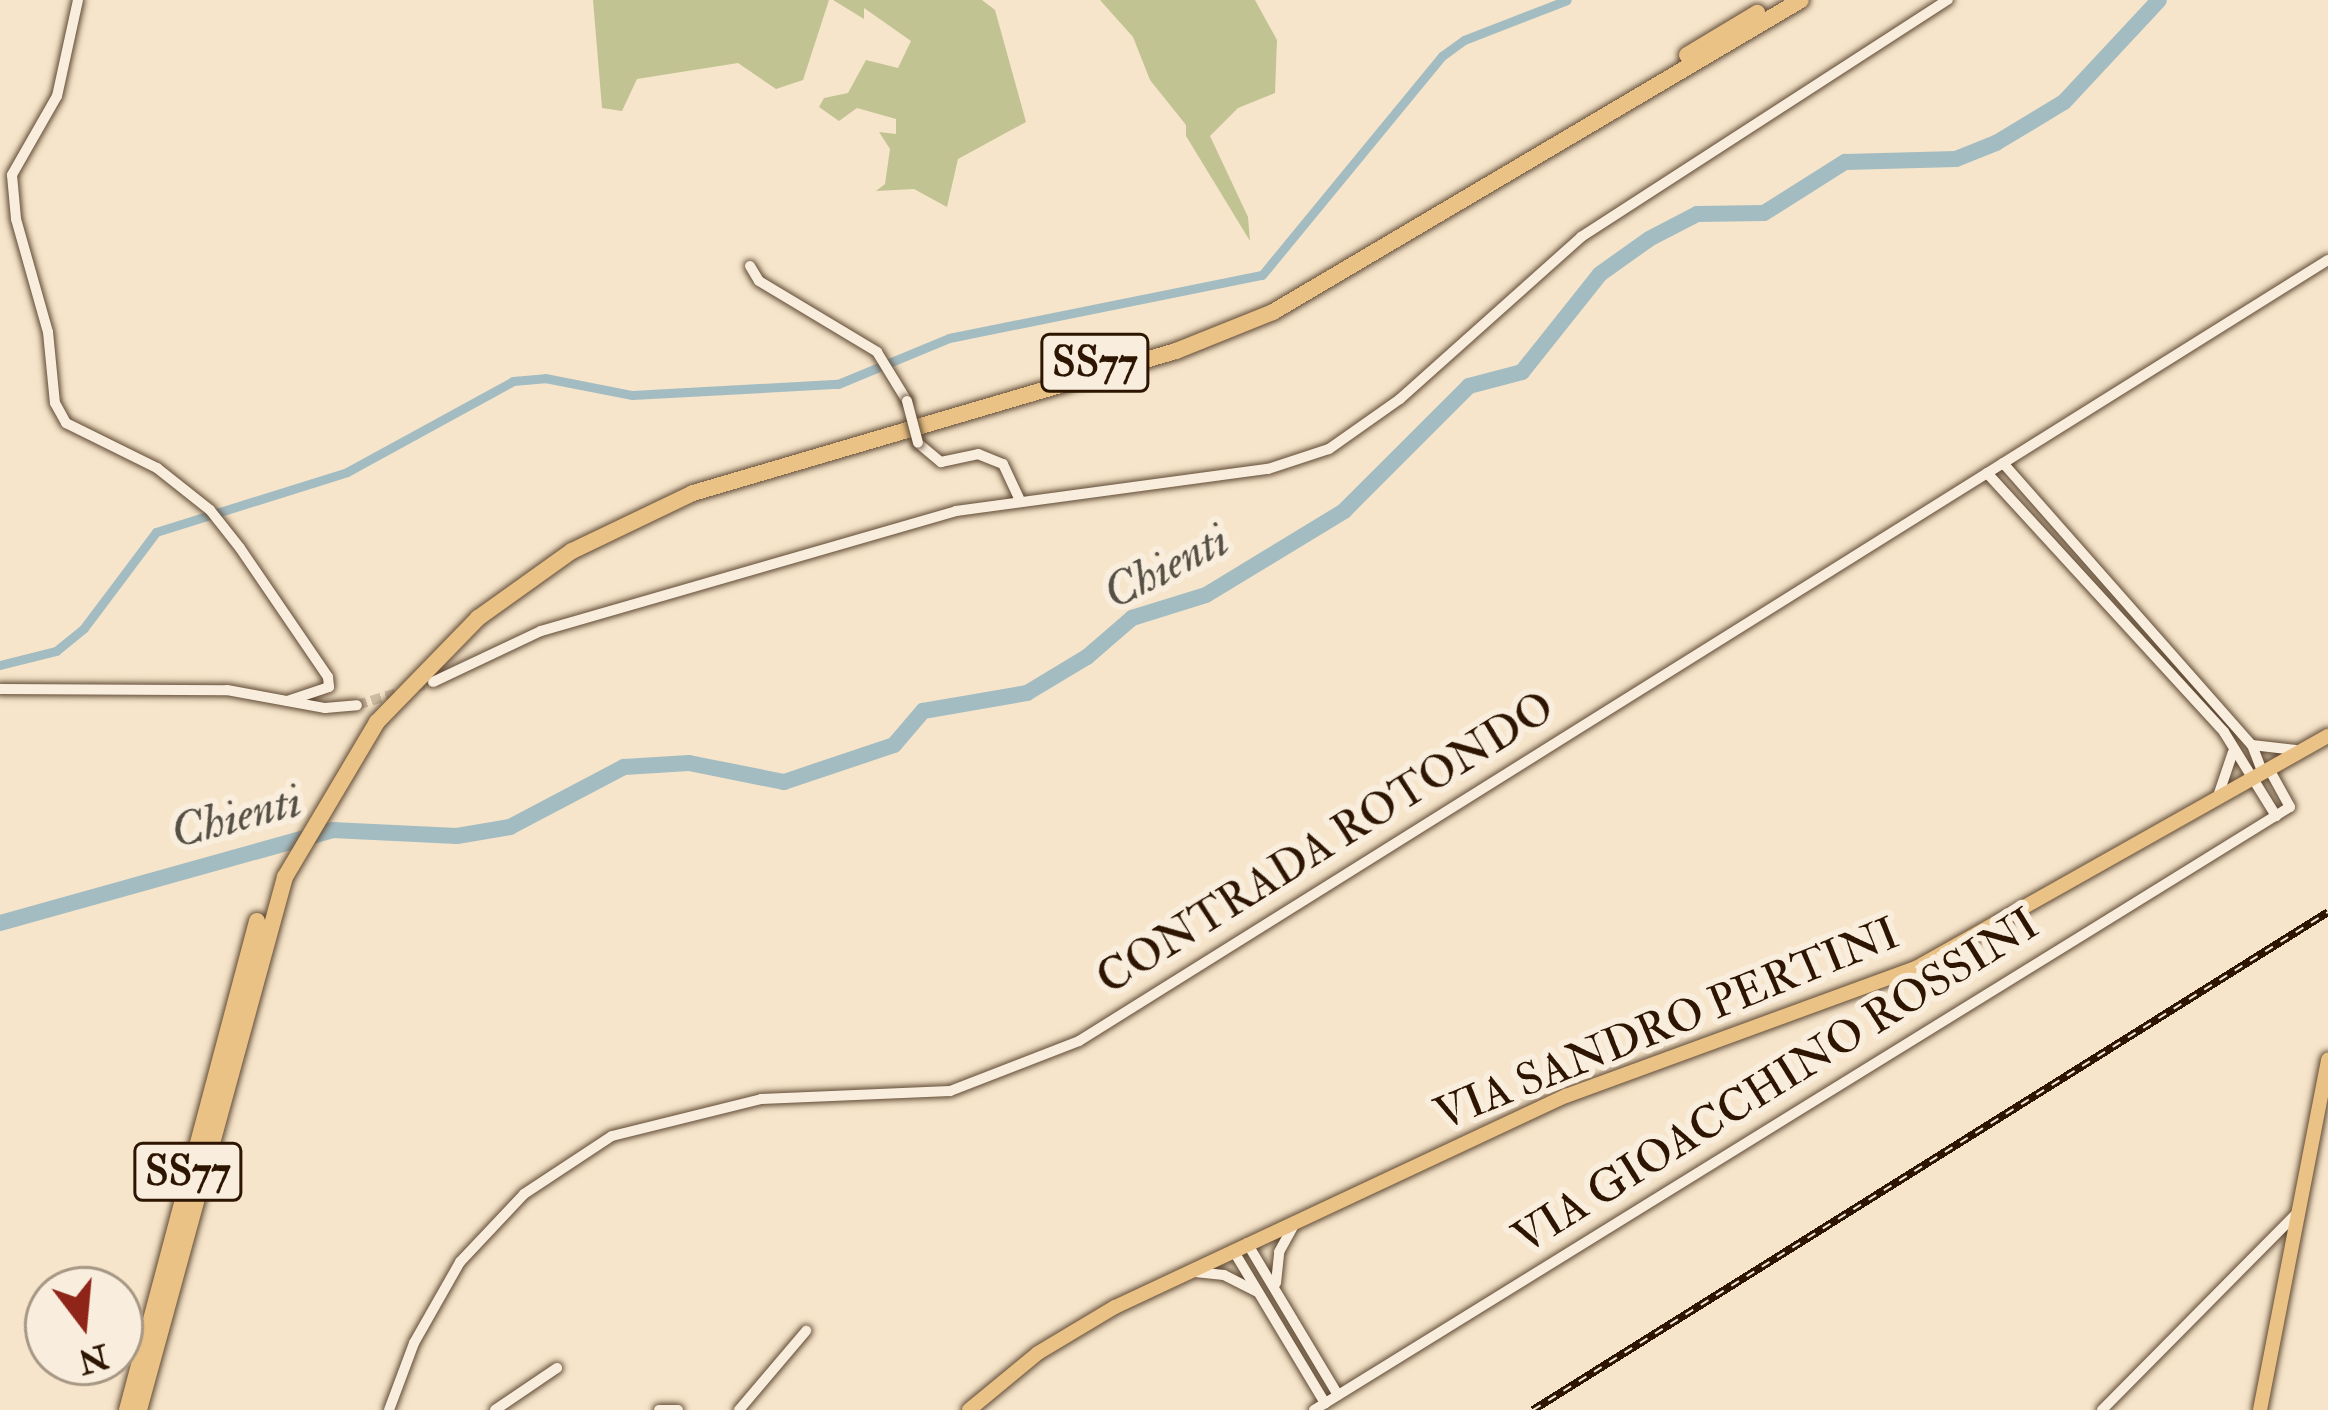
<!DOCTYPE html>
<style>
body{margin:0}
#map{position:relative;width:2328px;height:1410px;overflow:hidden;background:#f6e5ca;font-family:"IM FELL Double Pica",serif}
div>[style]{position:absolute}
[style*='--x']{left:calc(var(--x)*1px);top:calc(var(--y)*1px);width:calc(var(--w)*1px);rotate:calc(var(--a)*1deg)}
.green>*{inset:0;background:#c2c393}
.canal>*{height:9px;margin:-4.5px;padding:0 4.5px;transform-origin:4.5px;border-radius:4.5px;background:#a3bcc2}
.river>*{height:16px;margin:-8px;padding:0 8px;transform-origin:8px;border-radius:8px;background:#a3bcc2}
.minor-tunnel>*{height:10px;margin-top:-5px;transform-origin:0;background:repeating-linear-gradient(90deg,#cebba2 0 10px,transparent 0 15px)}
.roads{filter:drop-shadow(0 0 3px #5f4934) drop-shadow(0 0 3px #5f4934)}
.minor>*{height:10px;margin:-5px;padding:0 5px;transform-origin:5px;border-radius:5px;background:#f9eedd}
.major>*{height:14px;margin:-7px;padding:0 7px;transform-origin:7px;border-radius:7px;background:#ebc285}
.highway>*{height:16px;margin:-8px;padding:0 8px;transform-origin:8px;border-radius:8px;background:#ebc285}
.rail>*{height:8px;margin-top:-4px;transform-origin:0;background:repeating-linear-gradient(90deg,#f9eedd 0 9px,#2d1502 0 18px);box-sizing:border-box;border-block:3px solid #2d1502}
.bridges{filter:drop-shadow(0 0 3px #5f4934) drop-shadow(0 0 3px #5f4934)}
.minor-bridge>*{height:10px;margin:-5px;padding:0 5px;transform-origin:5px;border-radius:5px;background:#f9eedd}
span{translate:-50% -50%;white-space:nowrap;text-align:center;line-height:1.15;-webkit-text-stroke:12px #f9eedd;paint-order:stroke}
.shield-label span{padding:3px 9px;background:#f9eedd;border:3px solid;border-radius:9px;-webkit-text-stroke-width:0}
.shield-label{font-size:42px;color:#2d1502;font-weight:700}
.street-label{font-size:45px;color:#2d1502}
.water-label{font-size:48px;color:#564f45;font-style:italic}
.north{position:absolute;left:24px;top:1266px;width:120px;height:120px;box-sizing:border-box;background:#f9eedd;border:3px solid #a79785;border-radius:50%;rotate:164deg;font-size:33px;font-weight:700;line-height:48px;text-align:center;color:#2d1502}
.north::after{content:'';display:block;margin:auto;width:42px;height:54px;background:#8f2418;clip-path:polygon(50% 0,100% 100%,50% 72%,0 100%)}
</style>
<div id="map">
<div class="green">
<div style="clip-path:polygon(593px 0,829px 0,803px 80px,776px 89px,738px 63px,637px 79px,622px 111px,602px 108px)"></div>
<div style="clip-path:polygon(833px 0,982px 0,995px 10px,1026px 122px,958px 159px,947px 207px,914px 189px,876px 191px,885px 184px,890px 149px,879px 132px,896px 134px,896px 119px,857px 108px,839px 121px,819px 107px,824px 98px,848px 93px,866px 60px,898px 68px,911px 41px,864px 8px,864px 19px)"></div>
<div style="clip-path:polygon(1100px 0,1255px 0,1277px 40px,1275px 93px,1238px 108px,1210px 136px,1248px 217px,1250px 241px,1186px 136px,1186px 125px,1150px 80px,1133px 37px)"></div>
</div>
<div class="canal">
<div style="--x:0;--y:665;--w:58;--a:-14"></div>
<div style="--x:56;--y:651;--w:36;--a:-39"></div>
<div style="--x:84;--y:628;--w:120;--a:-53.1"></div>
<div style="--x:156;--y:532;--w:200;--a:-17.4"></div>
<div style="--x:347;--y:472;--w:189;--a:-28.7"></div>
<div style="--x:513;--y:381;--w:32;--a:-5"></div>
<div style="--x:545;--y:378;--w:89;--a:11.1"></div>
<div style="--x:632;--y:395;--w:206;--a:-3.1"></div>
<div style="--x:838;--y:384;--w:120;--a:-22.5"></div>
<div style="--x:949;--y:338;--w:319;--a:-11.4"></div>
<div style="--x:1262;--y:275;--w:283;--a:-50.6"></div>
<div style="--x:1442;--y:56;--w:27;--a:-36"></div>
<div style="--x:1464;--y:40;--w:110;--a:-21.2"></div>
</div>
<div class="river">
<div style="--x:0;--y:923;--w:345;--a:-15.6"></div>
<div style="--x:332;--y:830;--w:125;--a:2.7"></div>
<div style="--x:457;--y:836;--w:54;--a:-9.6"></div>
<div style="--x:510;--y:827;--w:129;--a:-27.8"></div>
<div style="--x:624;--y:767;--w:65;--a:-3.5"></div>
<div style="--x:689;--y:763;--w:97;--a:11.3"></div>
<div style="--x:784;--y:782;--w:116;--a:-18.6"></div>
<div style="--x:894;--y:745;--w:45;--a:-49.5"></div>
<div style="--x:923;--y:711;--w:106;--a:-9.8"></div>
<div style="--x:1027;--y:693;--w:70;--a:-31"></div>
<div style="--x:1087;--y:657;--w:60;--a:-40.9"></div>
<div style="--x:1132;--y:618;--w:77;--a:-17.3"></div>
<div style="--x:1206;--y:595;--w:162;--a:-31.3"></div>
<div style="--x:1344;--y:511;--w:177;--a:-45"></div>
<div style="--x:1469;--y:386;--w:55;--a:-14.8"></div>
<div style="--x:1522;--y:372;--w:125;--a:-51.5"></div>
<div style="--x:1600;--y:274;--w:60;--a:-35.5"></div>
<div style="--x:1649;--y:239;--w:54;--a:-27.5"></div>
<div style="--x:1697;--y:214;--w:67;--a:-0.9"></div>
<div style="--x:1764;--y:213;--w:96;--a:-32.2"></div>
<div style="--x:1845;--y:162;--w:111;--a:-1.5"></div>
<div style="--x:1956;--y:159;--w:43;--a:-21.8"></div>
<div style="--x:1996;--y:143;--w:79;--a:-31.1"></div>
<div style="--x:2064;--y:102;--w:139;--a:-47"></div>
</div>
<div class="minor-tunnel">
<div style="--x:357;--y:705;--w:79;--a:-16.8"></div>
</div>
<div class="roads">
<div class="minor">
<div style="--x:78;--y:0;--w:98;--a:102.3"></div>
<div style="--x:57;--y:96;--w:91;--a:119.7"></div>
<div style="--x:12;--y:175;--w:44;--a:84.8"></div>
<div style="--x:16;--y:219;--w:117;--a:74.2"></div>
<div style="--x:48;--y:332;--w:71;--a:84.4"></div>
<div style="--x:55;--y:403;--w:23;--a:61"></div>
<div style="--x:66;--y:423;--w:102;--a:26.3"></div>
<div style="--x:157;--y:468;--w:68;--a:38.4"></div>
<div style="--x:210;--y:510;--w:48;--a:51.7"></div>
<div style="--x:240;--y:548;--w:156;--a:55.7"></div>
<div style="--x:328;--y:677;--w:10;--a:84"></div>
<div style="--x:329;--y:687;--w:44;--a:161.6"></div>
<div style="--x:750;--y:266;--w:17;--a:59"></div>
<div style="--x:759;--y:281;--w:138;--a:31"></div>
<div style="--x:877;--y:352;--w:57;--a:58.5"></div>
<div style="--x:918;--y:443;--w:30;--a:40"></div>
<div style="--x:941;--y:462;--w:38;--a:-12"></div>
<div style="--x:978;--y:454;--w:27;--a:22"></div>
<div style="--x:1003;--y:464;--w:38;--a:65"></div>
<div style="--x:2003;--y:463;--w:376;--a:48.6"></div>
<div style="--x:2252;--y:745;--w:30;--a:69"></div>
<div style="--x:1987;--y:473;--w:351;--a:47.5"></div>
<div style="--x:2224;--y:732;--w:99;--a:58.2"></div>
<div style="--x:433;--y:682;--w:119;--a:-25.3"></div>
<div style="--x:541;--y:631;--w:432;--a:-16.1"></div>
<div style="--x:956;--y:511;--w:315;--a:-7.7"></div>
<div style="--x:1268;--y:469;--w:64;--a:-18.2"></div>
<div style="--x:1329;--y:449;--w:87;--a:-35.2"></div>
<div style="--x:1400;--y:399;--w:243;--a:-41.8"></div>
<div style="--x:1581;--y:237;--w:437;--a:-32.9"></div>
<div style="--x:0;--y:689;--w:227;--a:0.3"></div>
<div style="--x:227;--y:690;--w:100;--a:10.4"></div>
<div style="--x:325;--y:708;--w:32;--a:-5"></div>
<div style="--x:2252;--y:745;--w:44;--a:6.5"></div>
<div style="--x:2218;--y:796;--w:46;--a:-71.2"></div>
<div style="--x:1247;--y:1243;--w:177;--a:59.1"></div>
<div style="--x:1233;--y:1250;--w:179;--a:59"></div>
<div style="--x:1195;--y:1272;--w:29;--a:6"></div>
<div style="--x:1224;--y:1275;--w:36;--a:27"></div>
<div style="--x:1276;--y:1283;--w:31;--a:-84"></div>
<div style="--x:1279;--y:1252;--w:33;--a:-61"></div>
<div style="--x:389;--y:1410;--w:72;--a:-69.5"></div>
<div style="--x:414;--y:1343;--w:93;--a:-60.4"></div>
<div style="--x:460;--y:1262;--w:93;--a:-46.7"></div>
<div style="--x:524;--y:1194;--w:105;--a:-33.4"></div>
<div style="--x:612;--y:1136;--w:154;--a:-13.9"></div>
<div style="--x:761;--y:1099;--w:189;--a:-2.4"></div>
<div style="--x:950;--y:1091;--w:138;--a:-21.2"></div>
<div style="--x:1079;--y:1041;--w:1473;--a:-32.02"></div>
<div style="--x:495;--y:1410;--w:75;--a:-34.1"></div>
<div style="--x:659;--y:1410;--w:19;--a:0"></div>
<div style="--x:739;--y:1410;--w:104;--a:-49.7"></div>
<div style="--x:1314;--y:1410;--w:1147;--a:-31.71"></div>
<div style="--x:2290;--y:807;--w:43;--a:-118.9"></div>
<div style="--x:2102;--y:1410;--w:279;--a:-45.3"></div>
</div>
<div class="major">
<div style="--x:969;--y:1410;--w:89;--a:-39.6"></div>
<div style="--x:1038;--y:1353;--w:90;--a:-30.9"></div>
<div style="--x:1115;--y:1307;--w:498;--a:-25.1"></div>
<div style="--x:1566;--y:1096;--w:373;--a:-20.1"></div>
<div style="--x:1916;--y:968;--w:473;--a:-29.4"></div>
<div style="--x:2260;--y:1410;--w:357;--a:-79"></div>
</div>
<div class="highway">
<div style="--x:1687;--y:55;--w:82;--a:-31"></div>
<div style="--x:127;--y:1410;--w:506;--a:-75.11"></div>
<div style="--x:139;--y:1410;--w:553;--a:-74.68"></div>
<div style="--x:285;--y:877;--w:180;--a:-59.3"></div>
<div style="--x:377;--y:722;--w:145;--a:-45.8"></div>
<div style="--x:478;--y:618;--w:115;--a:-35.5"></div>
<div style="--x:572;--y:551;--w:134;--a:-25.6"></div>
<div style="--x:693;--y:493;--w:503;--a:-16.38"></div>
<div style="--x:1176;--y:351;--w:105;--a:-21.9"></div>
<div style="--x:1273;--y:312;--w:613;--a:-30.58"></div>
</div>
</div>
<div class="rail">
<div style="--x:1533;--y:1410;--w:938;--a:-32.06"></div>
</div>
<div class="bridges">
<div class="minor-bridge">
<div style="--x:907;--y:401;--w:43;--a:75.3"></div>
</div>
</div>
<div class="shield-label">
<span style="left:1095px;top:363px">SS77</span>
<span style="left:188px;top:1172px">SS77</span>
</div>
<div class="street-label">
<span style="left:1326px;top:844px;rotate:-32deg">CONTRADA ROTONDO</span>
<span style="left:1667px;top:1025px;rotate:-22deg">VIA SANDRO PERTINI</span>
<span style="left:1776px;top:1082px;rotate:-32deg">VIA GIOACCHINO ROSSINI</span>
</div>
<div class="water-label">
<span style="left:1166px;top:567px;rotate:-27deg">Chienti</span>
<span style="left:236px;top:817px;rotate:-15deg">Chienti</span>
</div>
<div class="north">N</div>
</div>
